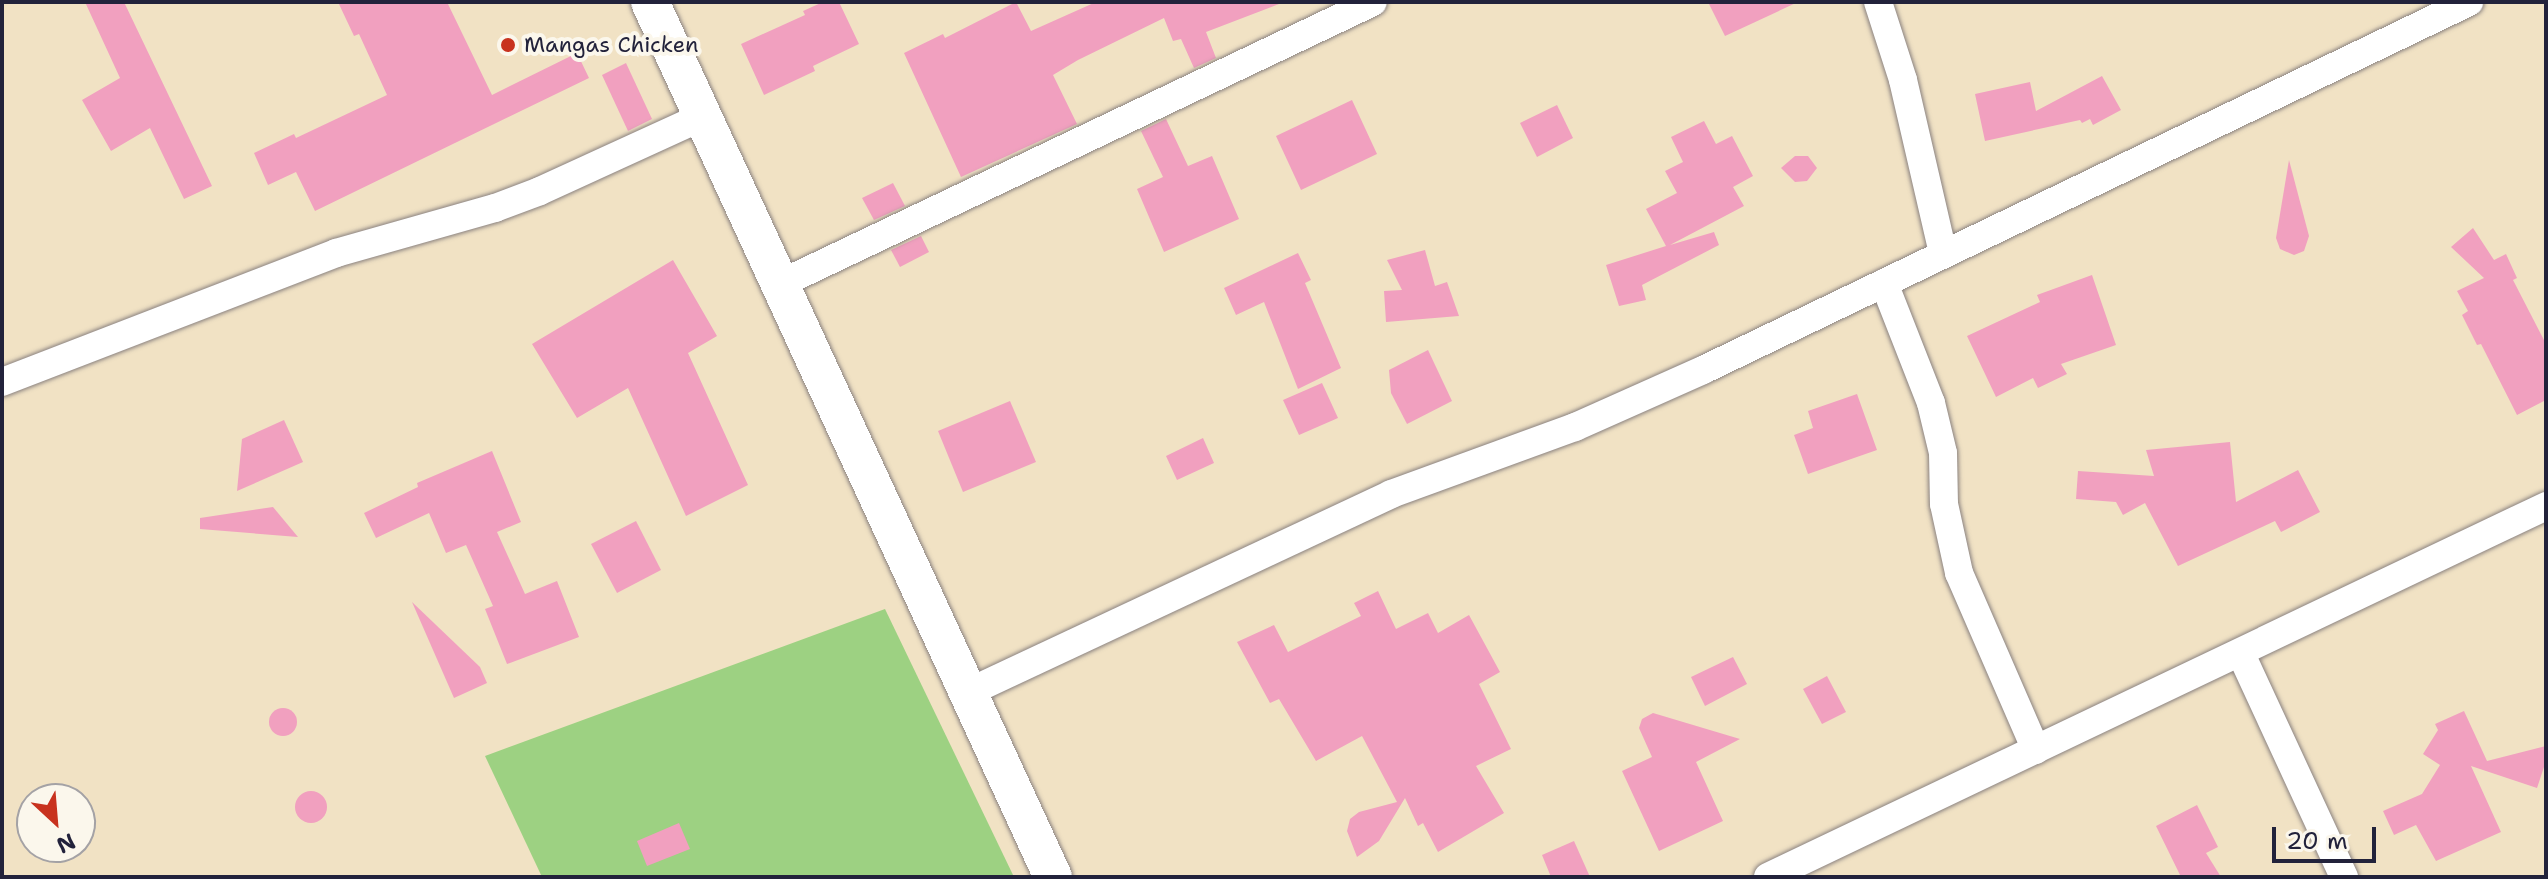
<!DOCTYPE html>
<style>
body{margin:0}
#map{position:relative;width:2548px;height:879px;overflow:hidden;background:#f1e2c4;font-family:"Shantell Sans",sans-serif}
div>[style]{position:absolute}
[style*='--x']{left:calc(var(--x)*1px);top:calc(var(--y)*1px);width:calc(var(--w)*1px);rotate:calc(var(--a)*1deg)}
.green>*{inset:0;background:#9dd182}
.building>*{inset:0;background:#f1a0bf}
.round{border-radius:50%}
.roads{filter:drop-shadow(0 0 2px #8a8280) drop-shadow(0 0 2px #8a8280)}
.street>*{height:28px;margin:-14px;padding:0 14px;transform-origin:14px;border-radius:14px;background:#fff}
.secondary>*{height:38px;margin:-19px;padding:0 19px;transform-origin:19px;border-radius:19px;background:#fff}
.dots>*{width:22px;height:22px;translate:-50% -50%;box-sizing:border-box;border:4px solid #fbf7ec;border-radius:50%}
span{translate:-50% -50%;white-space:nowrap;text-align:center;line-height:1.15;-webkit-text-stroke:8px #fbf7ec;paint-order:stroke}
.poi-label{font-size:22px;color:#22223b}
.left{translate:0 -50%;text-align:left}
.frame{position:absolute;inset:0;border:4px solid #22223b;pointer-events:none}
.north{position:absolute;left:16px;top:783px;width:80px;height:80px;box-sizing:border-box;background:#fbf7ec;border:2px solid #a4a2a5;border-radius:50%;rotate:154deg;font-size:22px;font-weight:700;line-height:32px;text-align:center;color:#22223b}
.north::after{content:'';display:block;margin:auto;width:28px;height:36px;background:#c8321e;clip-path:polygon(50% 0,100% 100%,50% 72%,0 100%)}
.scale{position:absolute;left:2272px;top:827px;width:104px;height:36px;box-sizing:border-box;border:4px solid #22223b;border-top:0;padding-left:10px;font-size:24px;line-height:28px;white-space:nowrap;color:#22223b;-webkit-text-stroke:6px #fbf7ec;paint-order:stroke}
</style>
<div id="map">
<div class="green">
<div style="clip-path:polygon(885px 609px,1014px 877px,542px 877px,485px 756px)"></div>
</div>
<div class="building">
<div style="clip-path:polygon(85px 2px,124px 2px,212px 186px,184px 199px,150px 128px,111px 151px,82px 100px,120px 78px)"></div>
<div style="clip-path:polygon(338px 2px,447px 2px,492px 95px,577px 53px,589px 78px,315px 211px,296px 172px,268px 185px,254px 153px,294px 134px,296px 138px,387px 95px,359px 34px,354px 36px)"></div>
<div style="clip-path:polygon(823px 2px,839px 2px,859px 44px,813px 66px,815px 71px,764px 95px,741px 44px,805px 15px,803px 11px)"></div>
<div style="clip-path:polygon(1016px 2px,1031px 31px,1096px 2px,1279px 4px,1206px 32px,1216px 58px,1194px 68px,1181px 39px,1173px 41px,1164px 18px,1078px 60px,1053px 75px,1077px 124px,961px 177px,904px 53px,943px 34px,945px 38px)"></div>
<div style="clip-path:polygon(1708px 2px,1798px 2px,1725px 36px)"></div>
<div style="clip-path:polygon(626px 63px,652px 119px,628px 131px,602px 75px)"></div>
<div style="clip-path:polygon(2102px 76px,2121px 110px,2093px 125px,2090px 119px,2082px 123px,2080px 120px,1985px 141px,1975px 94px,2030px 82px,2036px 111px)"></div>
<div style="clip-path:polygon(1352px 100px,1377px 154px,1301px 190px,1276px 136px)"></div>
<div style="clip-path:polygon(1557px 105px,1573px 138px,1537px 157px,1520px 123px)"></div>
<div style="clip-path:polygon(1166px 119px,1188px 166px,1212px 156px,1239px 219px,1164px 252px,1137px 189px,1163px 177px,1141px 131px)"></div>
<div style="clip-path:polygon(1704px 121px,1716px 144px,1732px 136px,1753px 176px,1733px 187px,1744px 206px,1670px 245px,1714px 232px,1719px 245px,1642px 285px,1646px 300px,1619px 306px,1606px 265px,1666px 246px,1646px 209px,1677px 193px,1665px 171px,1683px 162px,1671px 137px)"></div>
<div style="clip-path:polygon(1795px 156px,1808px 156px,1817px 168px,1807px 181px,1795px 182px,1781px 168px)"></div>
<div style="clip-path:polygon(2289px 160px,2309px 236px,2304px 251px,2294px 255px,2280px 249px,2276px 238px)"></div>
<div style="clip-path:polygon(893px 183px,905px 206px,874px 220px,862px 198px)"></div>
<div style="clip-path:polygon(2473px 228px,2494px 260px,2506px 254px,2517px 278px,2513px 280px,2546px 344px,2546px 400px,2517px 415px,2481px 344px,2477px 345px,2462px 315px,2468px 311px,2457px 291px,2484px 278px,2451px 247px)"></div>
<div style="clip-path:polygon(921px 236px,929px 252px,900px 267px,891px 250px)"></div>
<div style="clip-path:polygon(1425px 250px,1435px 286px,1447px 282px,1459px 316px,1386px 322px,1384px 291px,1402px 290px,1387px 260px)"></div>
<div style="clip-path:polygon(1298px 253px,1311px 280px,1305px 283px,1341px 368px,1298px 389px,1264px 302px,1236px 315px,1224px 288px)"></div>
<div style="clip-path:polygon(673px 260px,717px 336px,688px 353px,748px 485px,686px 516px,628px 388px,577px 418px,532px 344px)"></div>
<div style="clip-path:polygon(2092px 275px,2116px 345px,2061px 364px,2067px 374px,2038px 388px,2033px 378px,1996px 397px,1967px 336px,2040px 302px,2037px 295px)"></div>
<div style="clip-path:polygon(1428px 350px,1452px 401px,1407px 424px,1391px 393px,1389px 370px)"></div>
<div style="clip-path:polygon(1322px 383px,1338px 418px,1299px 435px,1283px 400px)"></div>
<div style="clip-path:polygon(1857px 394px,1877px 450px,1808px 474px,1794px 435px,1813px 428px,1808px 411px)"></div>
<div style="clip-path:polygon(1010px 401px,1036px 462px,963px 492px,938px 431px)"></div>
<div style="clip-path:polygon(284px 420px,303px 462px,237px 491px,242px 439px)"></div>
<div style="clip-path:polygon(1203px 438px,1214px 463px,1177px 480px,1166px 456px)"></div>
<div style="clip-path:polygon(2230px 442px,2236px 502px,2298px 470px,2320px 512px,2281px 532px,2275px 521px,2178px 566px,2145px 503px,2123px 515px,2116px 502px,2076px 499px,2078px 471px,2154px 476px,2146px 450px)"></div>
<div style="clip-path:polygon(492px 451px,521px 522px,497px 532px,525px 594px,557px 581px,579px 637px,507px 664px,485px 609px,493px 606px,466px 545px,446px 553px,429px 513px,376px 538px,364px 513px,418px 487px,417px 483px)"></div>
<div style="clip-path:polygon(273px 507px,298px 537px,200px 529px,200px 518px)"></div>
<div style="clip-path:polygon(636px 521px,661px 570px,617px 593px,591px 544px)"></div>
<div style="clip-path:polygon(1378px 591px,1396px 629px,1428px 613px,1438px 633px,1469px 615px,1500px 672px,1479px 684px,1511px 749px,1476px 766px,1504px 813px,1438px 852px,1423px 823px,1418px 826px,1405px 798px,1379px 841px,1357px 857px,1347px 831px,1350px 819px,1359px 812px,1397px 802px,1362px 736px,1316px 761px,1279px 699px,1270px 703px,1237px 642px,1274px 625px,1288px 652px,1361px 616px,1354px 603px)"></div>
<div style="clip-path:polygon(412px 602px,480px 667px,487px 683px,454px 698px)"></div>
<div style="clip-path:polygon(1733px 657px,1747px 684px,1705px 706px,1691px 677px)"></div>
<div style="clip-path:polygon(1827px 676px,1846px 712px,1822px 724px,1803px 689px)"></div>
<div class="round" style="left:269px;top:708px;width:28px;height:28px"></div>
<div style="clip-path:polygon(2464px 711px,2487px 761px,2546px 746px,2546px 761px,2537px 788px,2471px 766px,2501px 832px,2436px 861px,2416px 825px,2394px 835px,2383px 811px,2422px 794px,2440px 765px,2423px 754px,2438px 730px,2435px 724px)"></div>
<div style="clip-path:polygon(1653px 713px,1740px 739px,1696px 762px,1723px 821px,1659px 851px,1622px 771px,1652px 757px,1639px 728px,1642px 719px)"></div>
<div class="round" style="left:295px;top:791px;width:32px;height:32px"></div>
<div style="clip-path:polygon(2197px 805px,2218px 847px,2206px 853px,2221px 877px,2181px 877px,2156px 826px)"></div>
<div style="clip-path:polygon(679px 823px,690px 849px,647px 866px,637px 841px)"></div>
<div style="clip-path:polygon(1574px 841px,1590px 877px,1551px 877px,1542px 855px)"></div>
</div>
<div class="roads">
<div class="street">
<div style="--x:1878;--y:2;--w:82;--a:72.2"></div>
<div style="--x:1903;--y:80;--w:178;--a:77"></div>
<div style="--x:782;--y:283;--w:654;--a:-25.43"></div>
<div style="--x:1884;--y:283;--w:129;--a:68.6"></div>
<div style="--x:1931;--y:403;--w:51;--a:76.5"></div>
<div style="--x:1943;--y:453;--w:51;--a:88.9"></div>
<div style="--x:1944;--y:504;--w:71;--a:77.7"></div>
<div style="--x:1959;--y:573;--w:193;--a:66.5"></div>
<div style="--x:2;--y:382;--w:358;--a:-21.1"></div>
<div style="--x:336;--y:253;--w:165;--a:-15.8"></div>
<div style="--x:495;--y:208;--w:48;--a:-20.7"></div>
<div style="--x:540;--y:191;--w:180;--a:-24.6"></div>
<div style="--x:2241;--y:654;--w:246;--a:65.2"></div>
<div style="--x:967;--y:693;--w:468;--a:-25.1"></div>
<div style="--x:1391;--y:494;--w:196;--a:-20"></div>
<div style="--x:1575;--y:427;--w:140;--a:-24"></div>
<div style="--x:1703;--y:370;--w:850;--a:-25.66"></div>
<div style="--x:1768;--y:877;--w:862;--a:-25.49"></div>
</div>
<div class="secondary">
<div style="--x:650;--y:2;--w:963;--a:65.27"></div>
</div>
</div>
<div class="dots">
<div style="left:508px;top:45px;background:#c8321e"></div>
</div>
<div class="poi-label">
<span class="left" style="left:524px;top:45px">Mangas Chicken</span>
</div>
<div class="frame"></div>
<div class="north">N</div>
<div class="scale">20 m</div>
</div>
